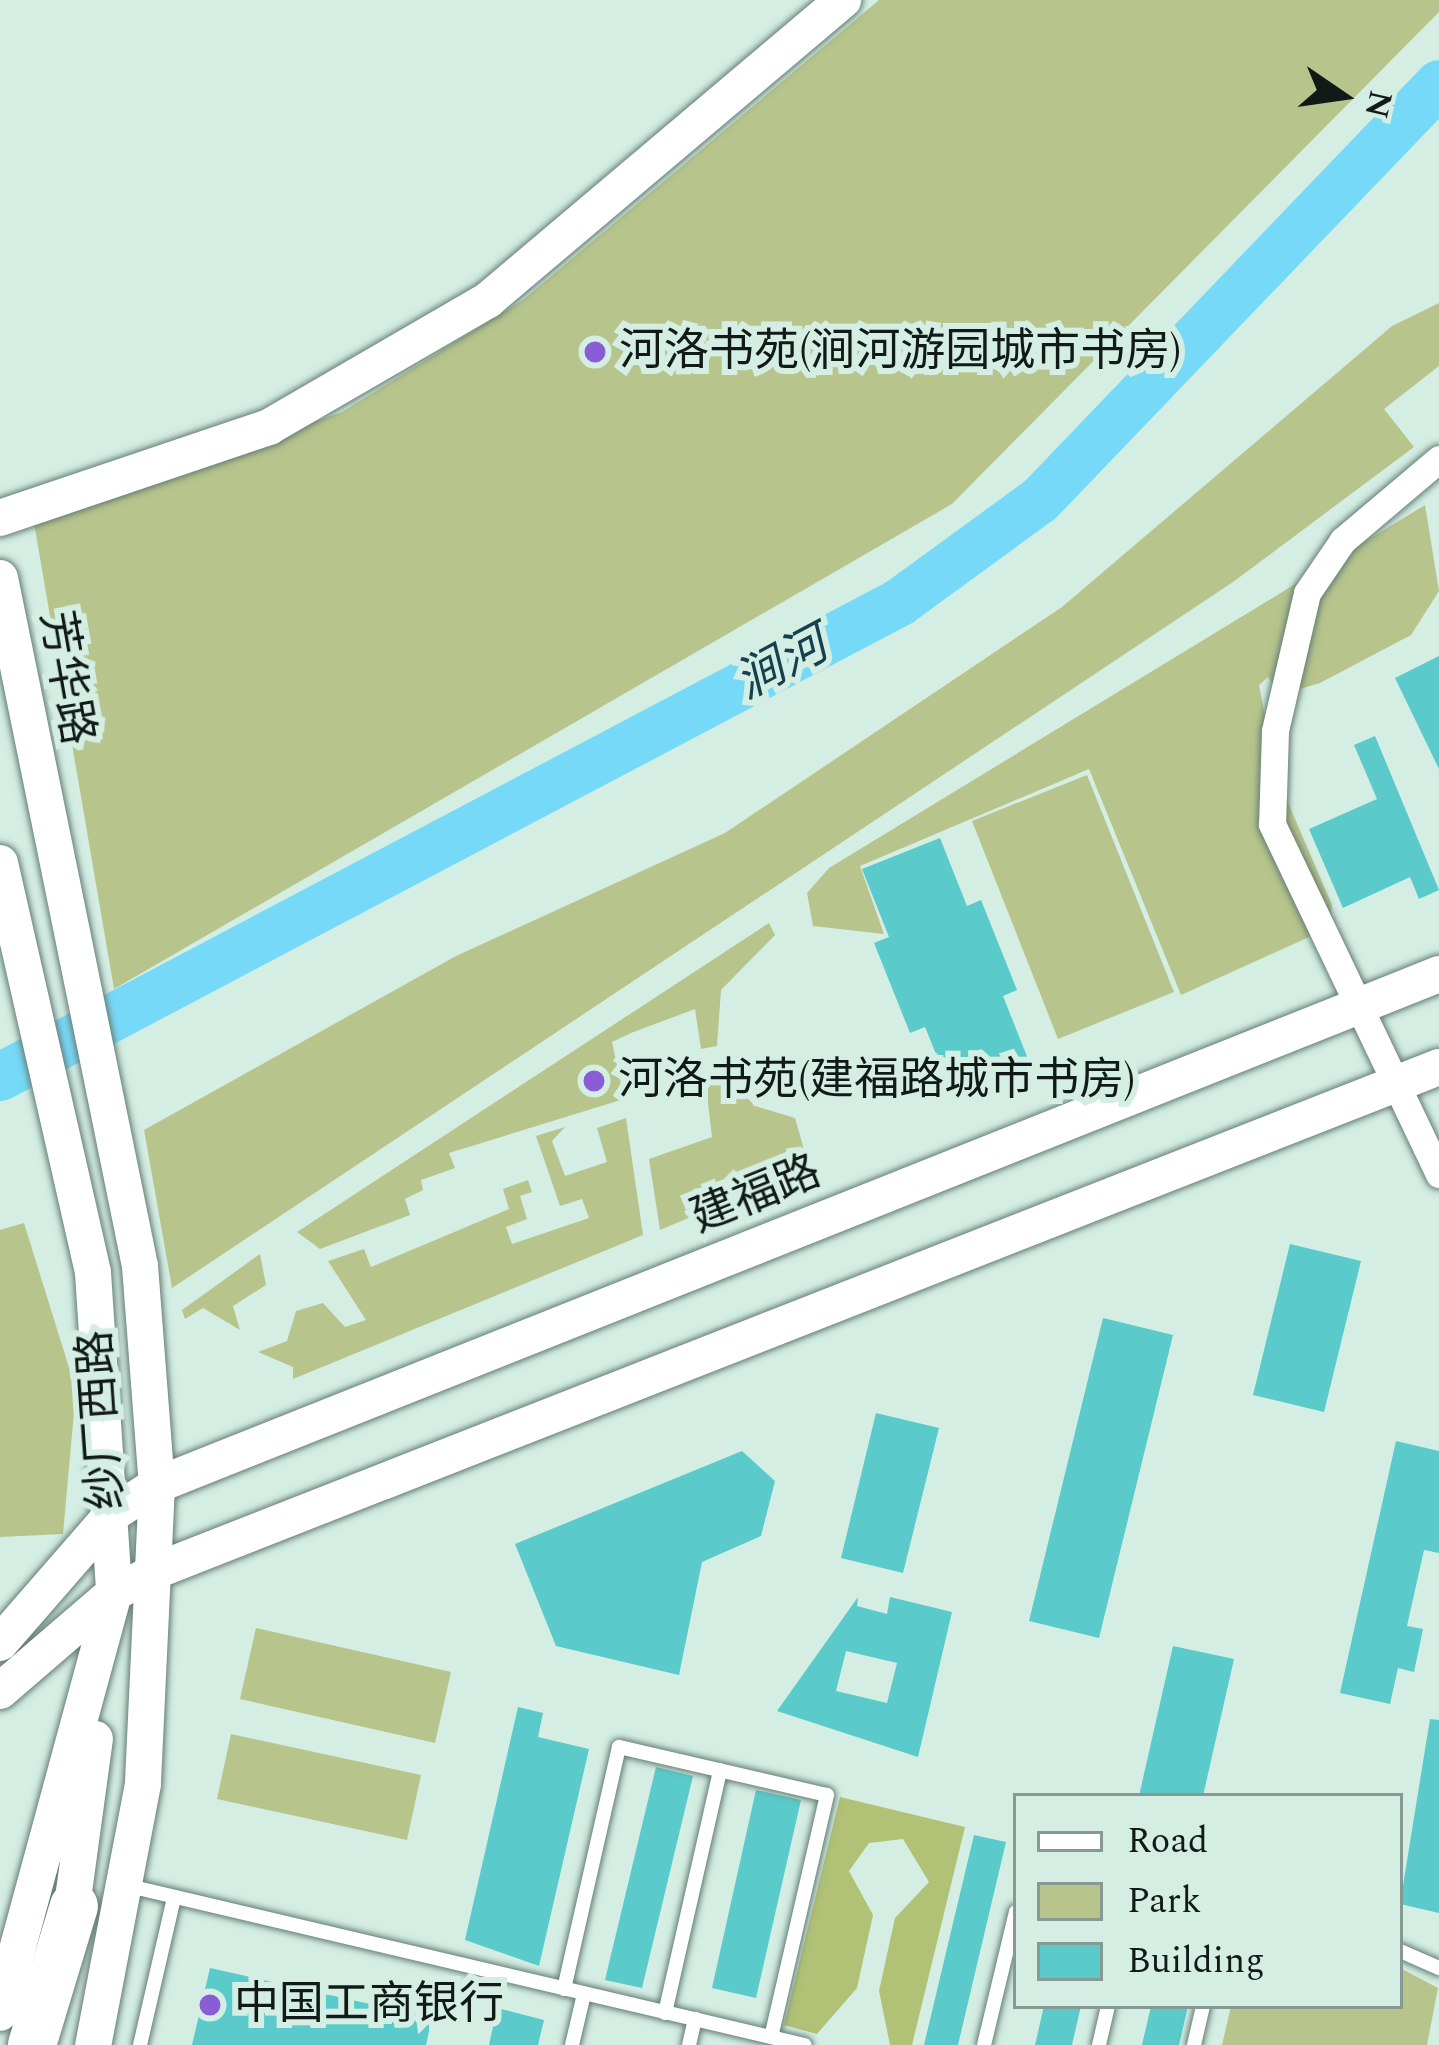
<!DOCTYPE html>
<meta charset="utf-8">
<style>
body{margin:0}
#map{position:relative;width:1439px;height:2045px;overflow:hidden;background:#d4eee4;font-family:Spectral,"Noto Sans SC",serif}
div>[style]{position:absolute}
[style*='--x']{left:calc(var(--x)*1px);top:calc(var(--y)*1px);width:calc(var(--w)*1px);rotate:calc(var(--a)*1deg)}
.green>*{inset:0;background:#b7c58c}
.forest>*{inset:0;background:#b1c276}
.river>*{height:48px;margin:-24px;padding:0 24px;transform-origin:24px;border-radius:24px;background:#77d9f8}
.building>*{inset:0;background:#5acaca}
.roads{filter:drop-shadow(0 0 3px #667e75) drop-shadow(0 0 3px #667e75)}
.lane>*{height:14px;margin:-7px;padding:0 7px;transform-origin:7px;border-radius:7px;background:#fff}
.street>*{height:27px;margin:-13.5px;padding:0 13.5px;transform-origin:13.5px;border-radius:13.5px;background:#fff}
.secondary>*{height:36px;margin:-18px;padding:0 18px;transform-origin:18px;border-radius:18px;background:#fff}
.highway>*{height:48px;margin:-24px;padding:0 24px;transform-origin:24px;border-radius:24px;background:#fff}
.dots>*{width:33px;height:33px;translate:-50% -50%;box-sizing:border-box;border:6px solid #d4eee4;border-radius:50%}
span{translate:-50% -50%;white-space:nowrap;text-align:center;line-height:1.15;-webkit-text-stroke:12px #d4eee4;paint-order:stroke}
.poi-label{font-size:45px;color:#111a17}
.left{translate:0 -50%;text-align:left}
.street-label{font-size:45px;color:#111a17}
.water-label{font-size:48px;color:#15414e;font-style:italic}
.legend{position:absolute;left:1013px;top:1793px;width:390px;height:216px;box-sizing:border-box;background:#d4eee4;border:3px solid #869992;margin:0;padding:15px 21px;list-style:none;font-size:36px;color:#111a17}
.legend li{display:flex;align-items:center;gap:24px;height:60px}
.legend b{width:60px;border:3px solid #869992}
.north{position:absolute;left:1283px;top:36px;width:120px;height:120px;-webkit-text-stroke:9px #d4eee4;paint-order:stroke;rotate:103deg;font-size:33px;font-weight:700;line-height:48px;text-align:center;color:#111a17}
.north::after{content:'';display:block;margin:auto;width:42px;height:54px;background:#111a17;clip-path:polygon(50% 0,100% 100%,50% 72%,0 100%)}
</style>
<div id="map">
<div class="green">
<div style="clip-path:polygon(879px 0,1439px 0,1439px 12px,952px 504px,114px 989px,34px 523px,342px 412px,523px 300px)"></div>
<div style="clip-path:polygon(1439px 303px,1439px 366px,1384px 409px,1414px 447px,1233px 582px,172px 1288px,144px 1130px,456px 956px,725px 833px,1062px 607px,1392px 326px)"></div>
<div style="clip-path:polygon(1425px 505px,1439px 591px,1411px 635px,1320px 683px,1280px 695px,1268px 677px,1259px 685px,1277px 777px,1332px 905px,1329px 928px,1181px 995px,1089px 769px,860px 866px,884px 934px,813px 926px,807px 893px,829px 868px)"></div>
<div style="clip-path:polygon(1087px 775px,1174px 992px,1058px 1039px,972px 821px)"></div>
<div style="clip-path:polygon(769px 923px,775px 935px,721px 990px,717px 1046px,701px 1049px,695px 1009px,631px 1033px,612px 1042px,624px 1099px,449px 1153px,455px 1168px,421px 1180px,423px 1190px,405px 1199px,410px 1215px,320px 1249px,297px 1232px)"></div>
<div style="clip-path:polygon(729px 1079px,755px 1106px,795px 1118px,809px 1167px,660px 1230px,649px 1159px,712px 1137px,706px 1086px)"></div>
<div style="clip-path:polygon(626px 1118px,643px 1235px,293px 1379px,293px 1367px,258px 1352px,287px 1341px,296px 1311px,323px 1303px,345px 1327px,366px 1320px,328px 1261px,364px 1249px,371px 1267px,509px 1209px,503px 1189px,528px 1180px,532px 1192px,520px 1196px,527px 1219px,506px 1227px,512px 1244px,589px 1218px,582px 1199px,560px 1206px,536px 1136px,565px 1127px,552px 1141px,565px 1176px,607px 1162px,597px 1128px)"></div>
<div style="clip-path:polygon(24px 1223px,76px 1390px,63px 1534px,0 1537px,0 1230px)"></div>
<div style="clip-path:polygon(260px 1254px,266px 1285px,233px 1306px,240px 1330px,203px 1308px,185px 1319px,182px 1310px)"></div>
<div style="clip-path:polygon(256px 1628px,451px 1672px,435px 1743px,240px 1699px)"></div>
<div style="clip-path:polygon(231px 1734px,421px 1775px,407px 1840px,217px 1799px)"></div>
<div style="clip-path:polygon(1400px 1968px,1438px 1988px,1427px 2045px,1222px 2045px,1231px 2006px,1400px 2006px)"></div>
</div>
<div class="forest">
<div style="clip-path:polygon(840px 1797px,965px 1827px,912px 2045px,890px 2045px,879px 1991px,895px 1918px,929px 1882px,903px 1839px,869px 1843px,849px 1871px,873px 1915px,857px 1988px,817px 2034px,784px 2025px)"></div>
</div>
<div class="river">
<div style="--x:0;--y:1077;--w:1018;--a:-27.82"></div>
<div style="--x:900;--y:602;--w:173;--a:-36.1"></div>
<div style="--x:1040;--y:500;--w:576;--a:-46.19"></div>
</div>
<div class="building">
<div style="clip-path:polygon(1439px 656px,1439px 769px,1395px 678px)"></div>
<div style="clip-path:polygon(1375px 736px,1439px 890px,1419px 899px,1410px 877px,1343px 908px,1309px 829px,1377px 799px,1354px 745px)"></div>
<div style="clip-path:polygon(940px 838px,967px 906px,981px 900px,1017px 990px,1003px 996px,1030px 1064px,953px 1096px,925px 1027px,910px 1033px,874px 943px,889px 937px,862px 869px)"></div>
<div style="clip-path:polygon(1290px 1244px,1361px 1261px,1324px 1412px,1253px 1395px)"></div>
<div style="clip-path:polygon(1103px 1318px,1173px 1335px,1099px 1638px,1029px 1621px)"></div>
<div style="clip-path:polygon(876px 1413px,939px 1428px,903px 1573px,841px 1558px)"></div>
<div style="clip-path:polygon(1396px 1441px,1439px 1451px,1439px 1553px,1424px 1550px,1407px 1626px,1423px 1629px,1414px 1672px,1398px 1668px,1390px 1704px,1340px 1693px)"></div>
<div style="clip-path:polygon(742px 1451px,775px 1481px,761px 1536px,702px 1562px,679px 1675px,556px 1646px,515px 1544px)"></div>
<div style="clip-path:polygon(evenodd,858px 1597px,857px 1606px,887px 1614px,890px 1597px,952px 1612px,918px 1757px,777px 1711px,858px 1597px,846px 1651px,897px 1663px,887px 1703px,836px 1691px,846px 1651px)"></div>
<div style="clip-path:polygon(1173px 1646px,1234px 1659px,1203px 1796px,1139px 1796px)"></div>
<div style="clip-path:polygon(518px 1707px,543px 1713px,538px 1737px,589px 1749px,539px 1966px,465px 1940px)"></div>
<div style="clip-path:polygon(1430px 1719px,1439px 1720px,1439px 1913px,1400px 1904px)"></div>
<div style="clip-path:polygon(656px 1767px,693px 1776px,642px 1988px,605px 1980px)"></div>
<div style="clip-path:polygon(756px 1790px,801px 1800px,756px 1998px,712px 1988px)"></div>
<div style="clip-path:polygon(974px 1835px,1006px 1842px,958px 2045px,924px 2045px)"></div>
<div style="clip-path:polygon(210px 1968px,432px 2018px,426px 2045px,192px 2045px)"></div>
<div style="clip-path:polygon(1044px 2006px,1081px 2006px,1072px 2045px,1035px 2045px)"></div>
<div style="clip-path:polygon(1151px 2006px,1188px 2006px,1179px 2045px,1142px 2045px)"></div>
<div style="clip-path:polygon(497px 2008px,544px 2020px,538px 2045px,489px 2045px)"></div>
</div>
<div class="roads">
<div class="lane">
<div style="--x:129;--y:1886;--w:694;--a:13.24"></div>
<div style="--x:1400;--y:1951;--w:43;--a:23.6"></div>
<div style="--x:564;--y:1989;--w:248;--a:-77.2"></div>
<div style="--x:619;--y:1747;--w:213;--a:13"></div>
<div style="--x:827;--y:1795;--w:248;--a:103"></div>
<div style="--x:665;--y:2013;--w:249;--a:-77.2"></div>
<div style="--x:140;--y:2045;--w:151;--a:-77"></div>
<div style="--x:572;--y:2045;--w:52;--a:-76.8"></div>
<div style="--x:689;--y:2045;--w:27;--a:-77"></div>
<div style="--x:984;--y:2045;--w:137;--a:-76.5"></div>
<div style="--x:1099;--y:2045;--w:40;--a:-77"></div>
<div style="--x:1194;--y:2045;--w:40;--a:-77"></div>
</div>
<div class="street">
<div style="--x:1439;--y:459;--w:126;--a:139.8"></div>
<div style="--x:1343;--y:540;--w:64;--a:124.2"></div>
<div style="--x:1307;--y:593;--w:142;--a:103.1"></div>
<div style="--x:1275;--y:731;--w:93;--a:91.8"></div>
<div style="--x:1272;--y:824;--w:388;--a:64.5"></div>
</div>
<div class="secondary">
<div style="--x:0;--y:518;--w:284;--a:-18.7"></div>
<div style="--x:269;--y:427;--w:253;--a:-30.1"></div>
<div style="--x:488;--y:300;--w:465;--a:-40.2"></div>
<div style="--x:0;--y:578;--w:702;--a:78.5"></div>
<div style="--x:140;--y:1266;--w:220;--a:85.6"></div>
<div style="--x:157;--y:1485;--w:299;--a:92.7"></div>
<div style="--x:143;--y:1784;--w:266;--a:100.8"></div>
<div style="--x:0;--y:863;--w:420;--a:77.2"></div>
<div style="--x:93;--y:1273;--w:321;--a:86.2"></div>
<div style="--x:114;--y:1593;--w:435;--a:105.2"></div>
<div style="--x:0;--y:1643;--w:171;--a:-49"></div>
<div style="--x:112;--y:1514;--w:54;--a:-32.8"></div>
<div style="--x:157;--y:1485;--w:1380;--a:-21.73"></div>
<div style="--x:0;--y:1691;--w:150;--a:-40.7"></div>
<div style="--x:114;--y:1593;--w:50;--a:-27.6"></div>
<div style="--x:158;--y:1570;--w:1376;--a:-21.44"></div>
<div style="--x:69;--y:1928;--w:191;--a:-82.2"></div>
</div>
<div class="highway">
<div style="--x:32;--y:2045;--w:145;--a:-73.2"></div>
</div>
</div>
<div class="dots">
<div style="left:595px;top:352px;background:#885dd6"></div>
<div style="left:594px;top:1081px;background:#885dd6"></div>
<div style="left:210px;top:2005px;background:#885dd6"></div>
</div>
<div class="poi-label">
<span class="left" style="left:619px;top:352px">河洛书苑(涧河游园城市书房)</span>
<span class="left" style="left:618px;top:1081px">河洛书苑(建福路城市书房)</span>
<span class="left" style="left:234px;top:2005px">中国工商银行</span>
</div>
<div class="street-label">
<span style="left:66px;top:678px;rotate:80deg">芳华路</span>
<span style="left:756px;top:1195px;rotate:-22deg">建福路</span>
<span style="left:102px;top:1420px;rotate:-94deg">纱厂西路</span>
</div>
<div class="water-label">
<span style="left:782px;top:664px;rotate:-28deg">涧河</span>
</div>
<ul class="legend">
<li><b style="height:15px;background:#fff"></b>Road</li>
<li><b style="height:33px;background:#b7c58c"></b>Park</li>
<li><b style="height:33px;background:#5acaca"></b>Building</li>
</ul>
<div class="north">N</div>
</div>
